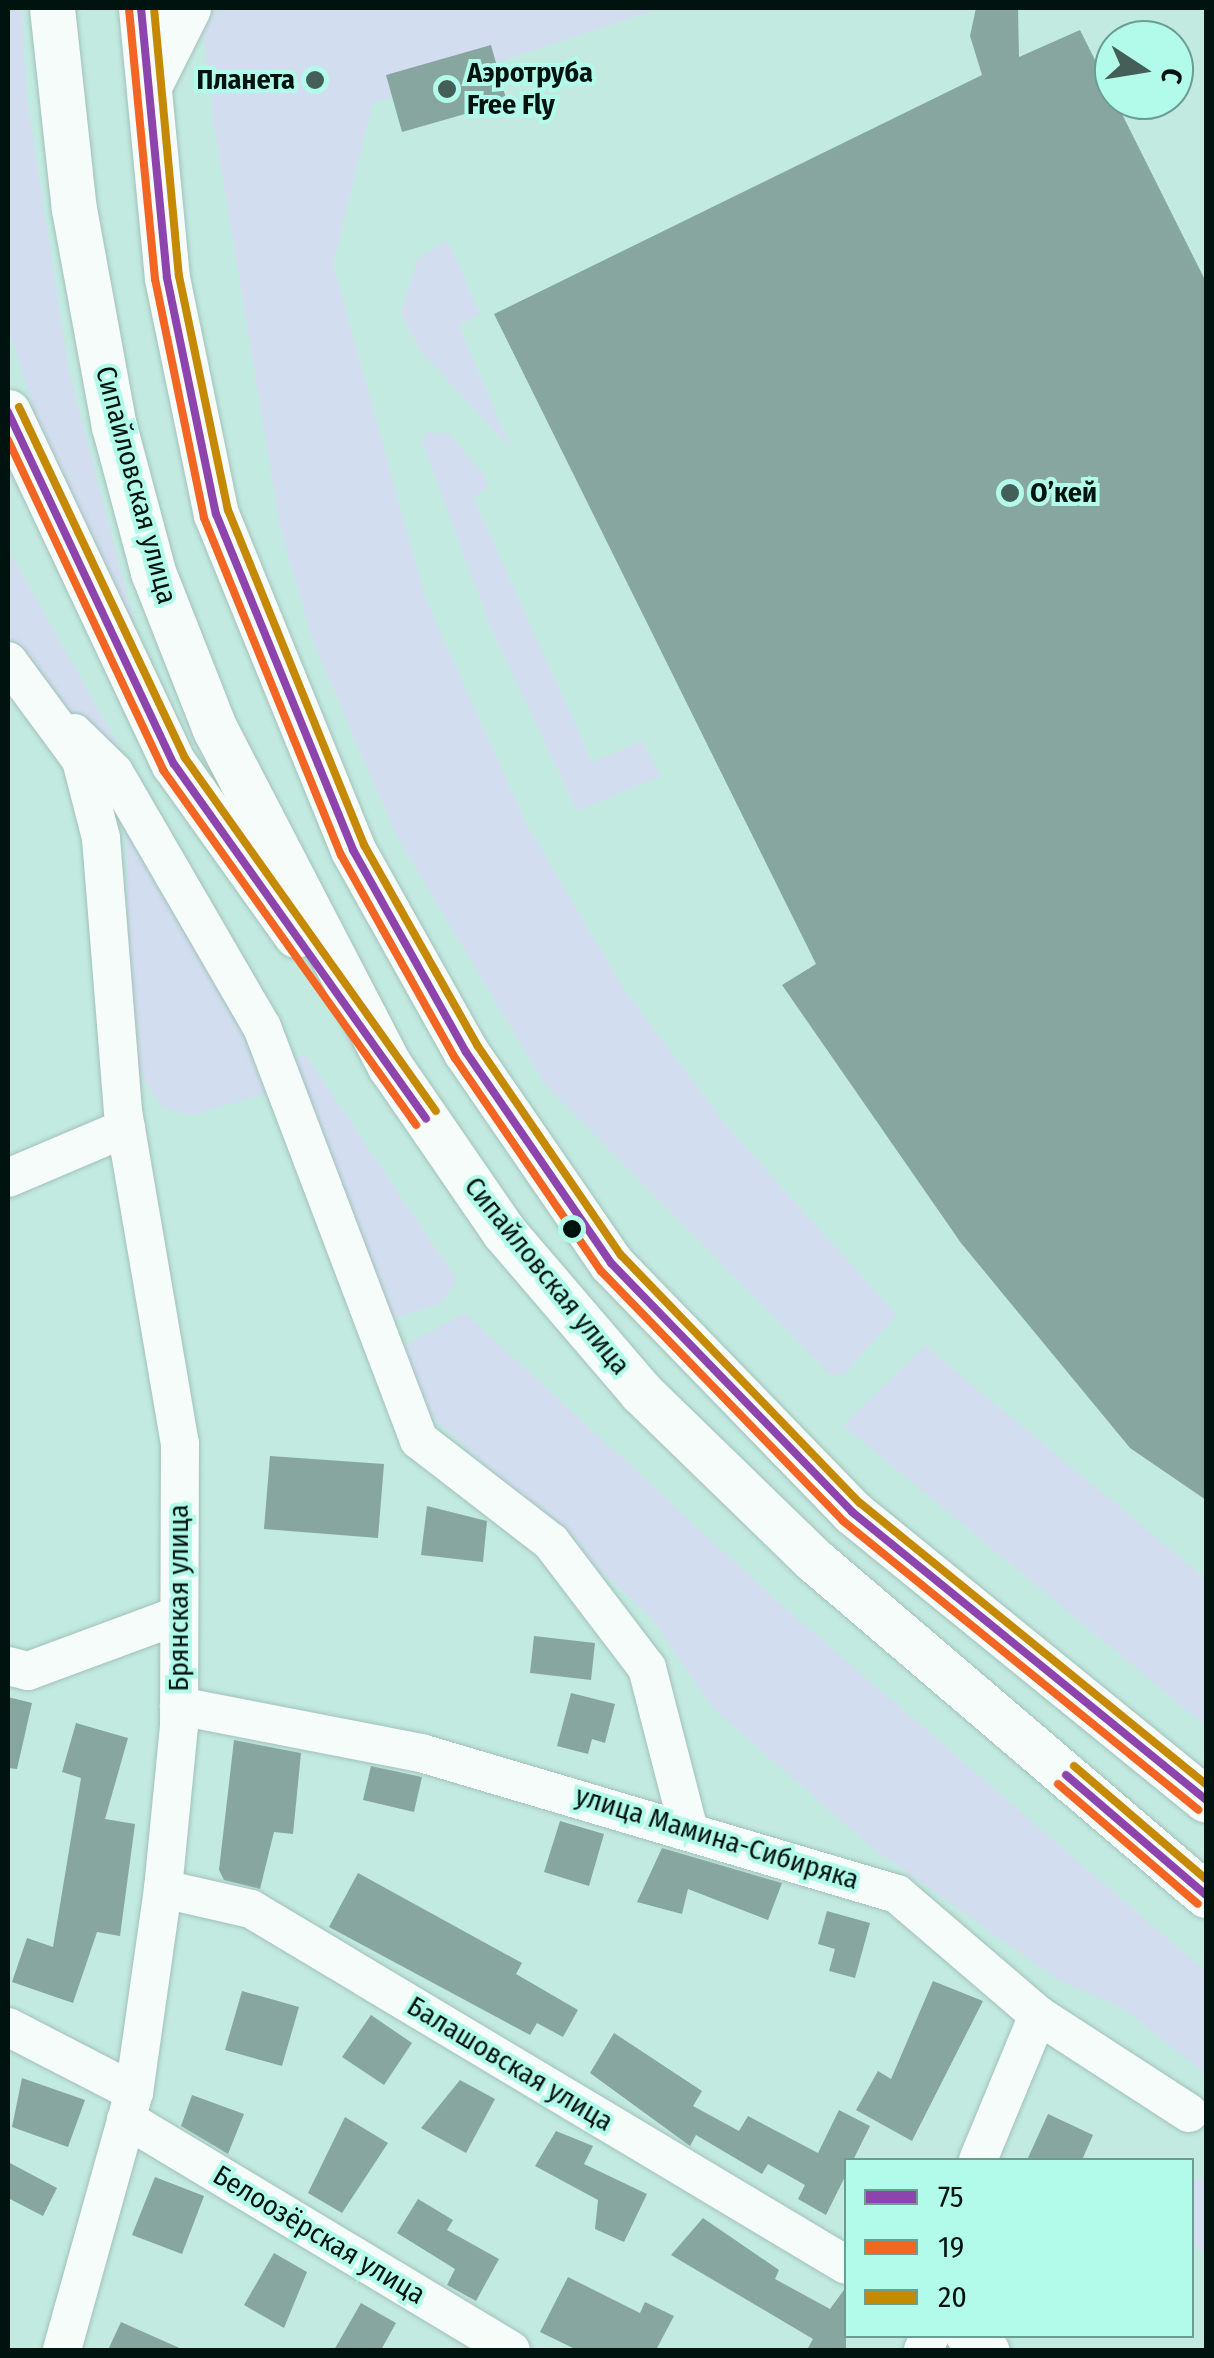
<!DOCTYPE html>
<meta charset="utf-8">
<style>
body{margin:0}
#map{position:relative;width:1214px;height:2358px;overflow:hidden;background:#c2eae1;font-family:"Fira Sans Condensed",sans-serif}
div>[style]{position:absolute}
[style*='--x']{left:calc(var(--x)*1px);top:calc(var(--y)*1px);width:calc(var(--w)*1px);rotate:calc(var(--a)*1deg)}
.green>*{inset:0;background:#d2deef}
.building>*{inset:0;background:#87a6a0}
.roads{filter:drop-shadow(0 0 2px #a2c1ba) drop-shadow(0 0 2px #a2c1ba)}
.minor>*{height:38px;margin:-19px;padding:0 19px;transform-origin:19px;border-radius:19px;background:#f6fcfa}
.major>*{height:45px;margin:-22.5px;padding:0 22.5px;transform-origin:22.5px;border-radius:22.5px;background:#f6fcfa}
.bus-1>*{height:8px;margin:-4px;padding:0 4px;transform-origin:4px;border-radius:4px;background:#8e44ad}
.bus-2>*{height:8px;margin:-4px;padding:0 4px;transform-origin:4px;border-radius:4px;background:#f26522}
.bus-3>*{height:8px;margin:-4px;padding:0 4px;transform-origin:4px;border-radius:4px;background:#c68903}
.dots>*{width:28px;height:28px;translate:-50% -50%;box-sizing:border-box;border:5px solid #b2faea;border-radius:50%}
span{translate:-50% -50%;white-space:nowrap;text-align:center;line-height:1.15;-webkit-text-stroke:8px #b2faea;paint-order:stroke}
.poi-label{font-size:28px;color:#00130f;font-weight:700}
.left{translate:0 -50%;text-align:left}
.right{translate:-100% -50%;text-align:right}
.street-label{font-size:28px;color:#00130f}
.frame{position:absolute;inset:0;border:10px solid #00130f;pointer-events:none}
.legend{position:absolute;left:844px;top:2158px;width:350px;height:180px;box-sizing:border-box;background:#b2faea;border:2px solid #6b9e92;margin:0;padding:12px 18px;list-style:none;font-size:30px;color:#00130f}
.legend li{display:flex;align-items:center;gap:20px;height:50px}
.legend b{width:50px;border:2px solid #6b9e92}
.north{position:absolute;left:1094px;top:20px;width:100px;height:100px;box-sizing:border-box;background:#b2faea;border:2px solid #6b9e92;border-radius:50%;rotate:102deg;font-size:28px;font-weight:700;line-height:40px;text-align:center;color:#00130f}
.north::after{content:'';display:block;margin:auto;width:35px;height:45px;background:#445e58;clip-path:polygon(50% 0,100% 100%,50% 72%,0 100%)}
</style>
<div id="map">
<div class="green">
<div style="clip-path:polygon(8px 8px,22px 8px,26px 91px,69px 371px,139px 640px,37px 421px,8px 325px)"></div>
<div style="clip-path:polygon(216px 8px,662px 8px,373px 103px,333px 264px,426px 600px,526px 823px,625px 991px,735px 1136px,897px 1315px,843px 1375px,830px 1374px,544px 1083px,395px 833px,314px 644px,280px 527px,213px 119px,203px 32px)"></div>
<div style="clip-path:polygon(447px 240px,480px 314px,459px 326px,511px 449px,419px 349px,401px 313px,417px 259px)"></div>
<div style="clip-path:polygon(427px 432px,449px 434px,486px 477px,489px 486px,473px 497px,592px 762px,642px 741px,661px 776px,577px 811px,490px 626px,422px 442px)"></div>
<div style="clip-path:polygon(8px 549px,123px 753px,117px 760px,8px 642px)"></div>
<div style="clip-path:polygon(138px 833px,245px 1038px,270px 1092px,192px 1115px,163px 1108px,130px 1059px,126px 834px)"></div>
<div style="clip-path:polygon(305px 1054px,457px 1280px,441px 1303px,384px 1322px,294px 1060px)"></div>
<div style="clip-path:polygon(465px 1313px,777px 1601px,1206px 1972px,1206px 2074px,1123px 2008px,1060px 1981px,870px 1846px,712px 1707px,651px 1617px,408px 1394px,395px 1351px)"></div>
<div style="clip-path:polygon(925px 1346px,1206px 1579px,1206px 1726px,843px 1425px)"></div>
<div style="clip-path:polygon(1206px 2177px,1206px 2255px,1192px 2244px,1192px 2180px)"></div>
</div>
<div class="building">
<div style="clip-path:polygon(976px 8px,1018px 8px,1019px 57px,1080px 30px,1206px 282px,1206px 1500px,1130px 1448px,961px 1243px,782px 985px,816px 964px,494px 314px,982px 75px,970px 36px)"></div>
<div style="clip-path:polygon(491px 45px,507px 102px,402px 132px,386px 75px)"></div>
<div style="clip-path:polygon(270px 1456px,384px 1464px,378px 1538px,264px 1529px)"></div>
<div style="clip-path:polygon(427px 1506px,487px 1521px,483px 1562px,421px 1555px)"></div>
<div style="clip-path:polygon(534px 1636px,595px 1643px,591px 1680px,530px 1673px)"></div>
<div style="clip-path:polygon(571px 1693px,615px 1704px,605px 1743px,592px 1739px,588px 1754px,557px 1746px)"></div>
<div style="clip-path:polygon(8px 1697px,32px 1703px,17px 1769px,8px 1768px)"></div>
<div style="clip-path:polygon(76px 1723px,128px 1738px,105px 1819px,135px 1824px,120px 1936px,97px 1932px,73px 2003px,12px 1982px,27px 1938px,53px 1947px,81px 1778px,62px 1772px)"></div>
<div style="clip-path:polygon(234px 1740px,301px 1753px,293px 1834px,274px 1832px,260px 1889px,224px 1880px,219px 1870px)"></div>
<div style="clip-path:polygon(371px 1766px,422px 1777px,414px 1812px,363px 1800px)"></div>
<div style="clip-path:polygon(560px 1821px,604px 1834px,589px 1886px,544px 1872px)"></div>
<div style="clip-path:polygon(662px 1848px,782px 1883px,768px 1920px,688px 1889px,682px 1914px,637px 1902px)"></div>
<div style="clip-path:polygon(358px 1873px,522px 1963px,516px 1974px,578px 2010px,563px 2037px,537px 2023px,530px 2035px,329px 1927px)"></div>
<div style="clip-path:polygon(827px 1911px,870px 1923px,855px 1978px,829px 1971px,835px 1949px,818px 1944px)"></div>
<div style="clip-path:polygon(933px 1981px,983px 2001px,912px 2141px,856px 2110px,878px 2071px,891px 2079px)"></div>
<div style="clip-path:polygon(242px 1991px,299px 2007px,282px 2066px,225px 2050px)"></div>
<div style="clip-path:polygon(371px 2015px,412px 2043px,384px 2085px,342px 2057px)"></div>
<div style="clip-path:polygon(614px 2033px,702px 2091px,693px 2106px,739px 2131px,748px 2116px,818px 2153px,839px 2110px,870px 2126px,826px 2215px,798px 2199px,805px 2185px,768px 2164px,762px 2174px,696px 2135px,690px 2146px,590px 2073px)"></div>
<div style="clip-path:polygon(22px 2078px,85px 2100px,68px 2147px,12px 2127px)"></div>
<div style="clip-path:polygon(460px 2080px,495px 2099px,466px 2153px,421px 2128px)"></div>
<div style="clip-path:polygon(192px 2095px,244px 2114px,228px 2154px,181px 2126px)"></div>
<div style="clip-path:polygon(1048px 2114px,1093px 2135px,1082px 2160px,1027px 2160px)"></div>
<div style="clip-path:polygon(345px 2117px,388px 2143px,342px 2213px,308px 2193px)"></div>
<div style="clip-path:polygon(556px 2131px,593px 2146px,584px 2164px,647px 2194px,624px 2242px,595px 2229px,598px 2200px,535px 2166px)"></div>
<div style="clip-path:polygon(8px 2162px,57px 2188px,43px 2216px,8px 2198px)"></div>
<div style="clip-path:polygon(155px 2177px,204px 2196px,182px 2254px,132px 2235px)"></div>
<div style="clip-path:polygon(418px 2199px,453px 2220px,447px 2230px,499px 2259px,476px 2301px,447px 2285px,455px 2269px,397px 2233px)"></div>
<div style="clip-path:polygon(703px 2218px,779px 2270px,775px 2279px,830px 2309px,846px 2287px,846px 2350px,807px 2350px,813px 2339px,671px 2255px)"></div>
<div style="clip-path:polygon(274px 2253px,307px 2272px,284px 2328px,244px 2305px)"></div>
<div style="clip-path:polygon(568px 2277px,640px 2313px,645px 2302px,674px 2316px,656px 2350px,577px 2350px,540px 2332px)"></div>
<div style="clip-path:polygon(361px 2303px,396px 2323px,381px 2350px,334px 2350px)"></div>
<div style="clip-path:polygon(121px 2322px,184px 2350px,108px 2350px)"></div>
</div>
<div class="roads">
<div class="minor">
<div style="--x:8;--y:661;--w:123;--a:53.6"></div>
<div style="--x:81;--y:760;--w:81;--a:75.6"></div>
<div style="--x:101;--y:838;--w:274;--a:85.4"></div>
<div style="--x:123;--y:1111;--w:337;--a:80.3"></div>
<div style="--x:180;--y:1443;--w:283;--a:90.2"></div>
<div style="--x:179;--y:1726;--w:164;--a:95.6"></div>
<div style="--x:163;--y:1889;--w:205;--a:98.1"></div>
<div style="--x:134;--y:2092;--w:268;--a:105.6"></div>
<div style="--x:74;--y:733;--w:56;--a:44.3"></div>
<div style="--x:114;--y:772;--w:295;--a:59.9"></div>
<div style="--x:262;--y:1027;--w:442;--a:69.2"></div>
<div style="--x:419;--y:1440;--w:167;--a:37.7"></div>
<div style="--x:551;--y:1542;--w:158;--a:52.7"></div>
<div style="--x:647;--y:1668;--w:163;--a:75.5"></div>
<div style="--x:8;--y:1178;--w:128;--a:-23"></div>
<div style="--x:8;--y:1666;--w:21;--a:14"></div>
<div style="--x:28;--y:1671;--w:161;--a:-20.3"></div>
<div style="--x:179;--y:1706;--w:247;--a:11"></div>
<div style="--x:421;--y:1753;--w:496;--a:16.5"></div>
<div style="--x:897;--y:1894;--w:186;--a:40.6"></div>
<div style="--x:1038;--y:2015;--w:180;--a:33"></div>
<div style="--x:163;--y:1889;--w:90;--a:12.8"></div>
<div style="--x:251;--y:1909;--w:693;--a:30.89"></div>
<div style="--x:8;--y:2027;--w:142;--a:27.3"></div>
<div style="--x:126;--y:2119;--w:449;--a:31"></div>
<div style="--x:978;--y:2160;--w:157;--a:-67.5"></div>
<div style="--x:965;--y:2336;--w:29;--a:29"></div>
<div style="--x:923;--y:2350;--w:16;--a:-63"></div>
</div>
<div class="major">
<div style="--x:52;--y:8;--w:202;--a:83.8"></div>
<div style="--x:74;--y:209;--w:221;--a:79.6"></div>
<div style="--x:114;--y:426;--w:151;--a:75"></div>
<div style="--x:153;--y:572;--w:169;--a:68.5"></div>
<div style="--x:215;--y:729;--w:380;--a:62.6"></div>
<div style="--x:390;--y:1066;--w:201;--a:55.5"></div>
<div style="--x:504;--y:1232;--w:211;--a:49.4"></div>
<div style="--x:641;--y:1392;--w:241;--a:44.2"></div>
<div style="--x:814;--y:1560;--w:516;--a:40.52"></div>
<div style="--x:141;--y:8;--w:271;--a:84.5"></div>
<div style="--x:167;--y:278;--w:241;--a:78.3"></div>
<div style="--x:216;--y:514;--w:363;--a:67.8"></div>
<div style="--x:353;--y:850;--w:231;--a:60.8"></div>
<div style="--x:466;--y:1052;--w:256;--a:55.5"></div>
<div style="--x:611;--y:1263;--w:347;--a:45.9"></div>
<div style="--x:852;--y:1512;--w:456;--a:39.1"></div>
<div style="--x:149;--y:86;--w:87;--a:-63.4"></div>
<div style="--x:8;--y:412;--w:389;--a:64.8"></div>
<div style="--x:174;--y:764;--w:210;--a:54.5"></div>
</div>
</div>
<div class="bus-1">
<div style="--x:141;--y:8;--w:271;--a:84.5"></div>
<div style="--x:167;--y:278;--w:241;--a:78.3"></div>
<div style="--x:216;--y:514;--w:363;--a:67.8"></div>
<div style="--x:353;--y:850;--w:231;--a:60.8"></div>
<div style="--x:466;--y:1052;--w:256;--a:55.5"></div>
<div style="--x:611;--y:1263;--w:347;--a:45.9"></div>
<div style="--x:852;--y:1512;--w:456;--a:39.1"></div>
<div style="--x:8;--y:412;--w:389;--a:64.8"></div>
<div style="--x:174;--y:764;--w:435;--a:54.6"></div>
<div style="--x:1066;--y:1775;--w:184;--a:40.6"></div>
</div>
<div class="bus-2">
<div style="--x:129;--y:9;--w:271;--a:84.5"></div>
<div style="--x:155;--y:279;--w:244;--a:78.4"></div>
<div style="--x:204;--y:518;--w:364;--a:67.9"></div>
<div style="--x:341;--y:855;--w:233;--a:60.7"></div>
<div style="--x:455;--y:1058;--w:258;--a:55.6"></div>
<div style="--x:601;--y:1271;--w:348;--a:45.9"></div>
<div style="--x:843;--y:1521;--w:458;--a:39.1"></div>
<div style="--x:8;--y:440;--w:365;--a:64.8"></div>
<div style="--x:163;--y:770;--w:436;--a:54.5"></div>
<div style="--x:1058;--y:1784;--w:184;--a:40.6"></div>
</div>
<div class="bus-3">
<div style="--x:154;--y:8;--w:269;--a:84.7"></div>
<div style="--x:179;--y:276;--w:239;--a:78.2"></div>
<div style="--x:228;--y:510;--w:362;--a:67.9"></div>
<div style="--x:364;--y:845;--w:230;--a:60.5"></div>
<div style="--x:477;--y:1045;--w:255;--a:55.6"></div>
<div style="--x:621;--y:1255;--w:344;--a:46.1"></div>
<div style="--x:860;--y:1503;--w:446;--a:39.1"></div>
<div style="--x:19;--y:407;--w:388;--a:64.7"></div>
<div style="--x:185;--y:758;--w:433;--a:54.6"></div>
<div style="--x:1074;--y:1766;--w:174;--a:40.6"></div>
</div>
<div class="dots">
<div style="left:315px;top:80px;background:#445e58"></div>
<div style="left:447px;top:89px;background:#445e58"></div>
<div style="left:1010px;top:493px;background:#445e58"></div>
<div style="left:572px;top:1229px;background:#00130f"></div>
</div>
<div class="poi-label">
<span class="left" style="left:467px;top:89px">Аэротруба<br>Free Fly</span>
<span class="right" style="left:295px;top:80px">Планета</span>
<span class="left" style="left:1030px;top:493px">О’кей</span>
</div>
<div class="street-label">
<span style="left:136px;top:485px;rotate:75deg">Сипайловская улица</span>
<span style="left:547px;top:1276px;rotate:51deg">Сипайловская улица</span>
<span style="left:179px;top:1598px;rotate:-90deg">Брянская улица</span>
<span style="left:717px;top:1838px;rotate:17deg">улица Мамина-Сибиряка</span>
<span style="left:510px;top:2064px;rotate:31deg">Балашовская улица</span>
<span style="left:319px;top:2235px;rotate:31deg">Белоозёрская улица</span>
</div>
<div class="frame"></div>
<ul class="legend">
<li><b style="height:12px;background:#8e44ad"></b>75</li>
<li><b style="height:12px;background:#f26522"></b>19</li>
<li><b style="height:12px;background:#c68903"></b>20</li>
</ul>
<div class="north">С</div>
</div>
